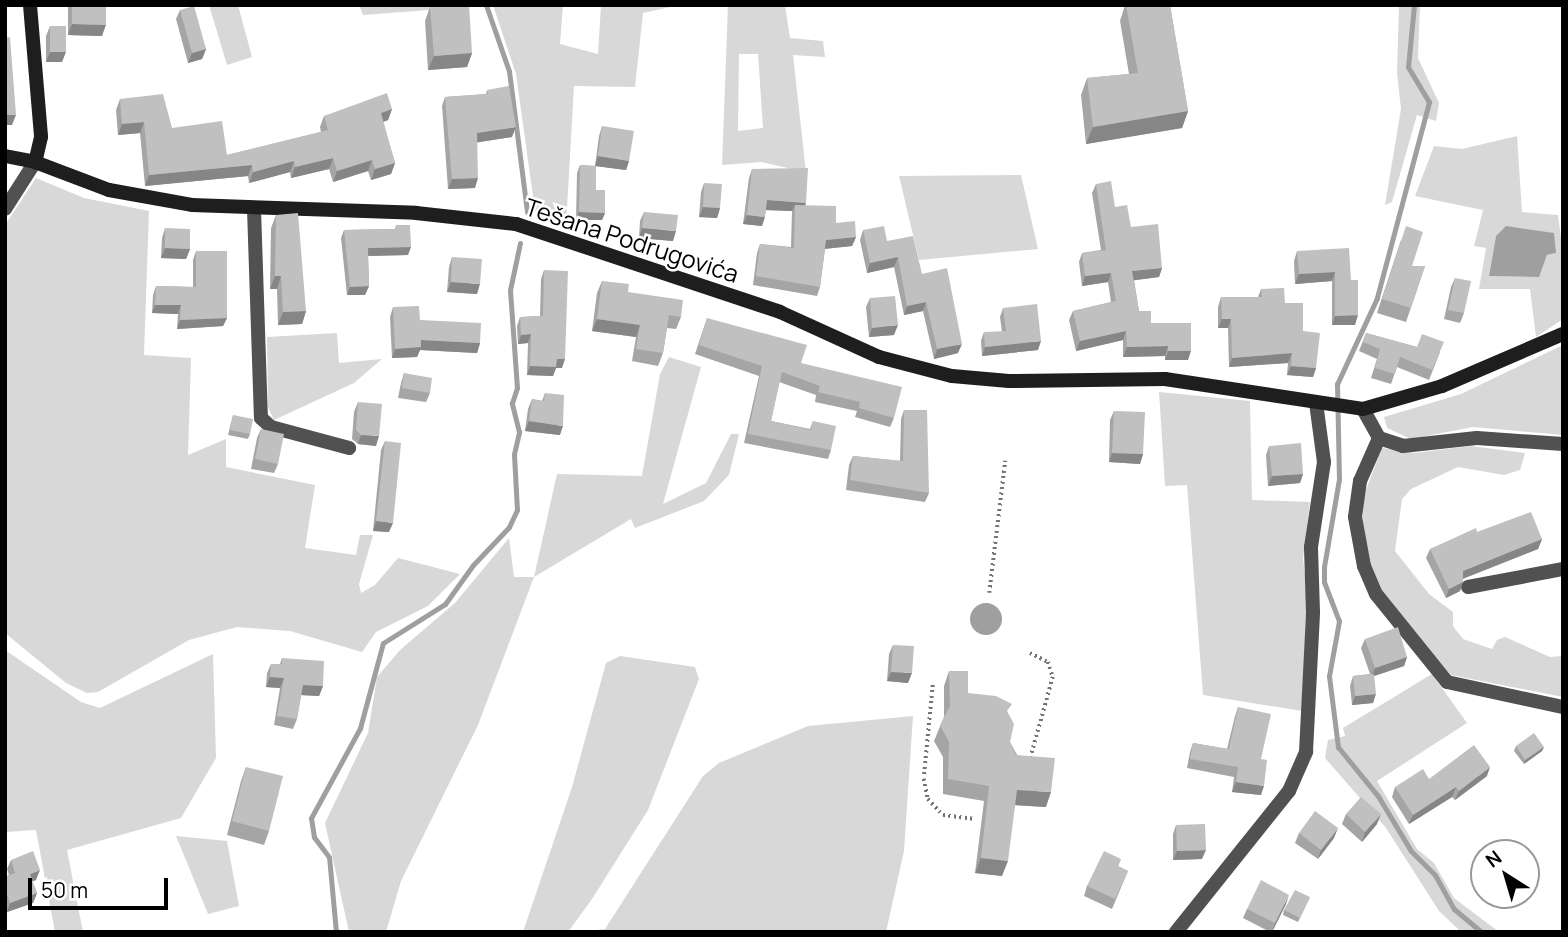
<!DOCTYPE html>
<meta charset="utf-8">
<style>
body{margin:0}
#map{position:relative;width:1568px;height:937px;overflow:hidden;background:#fff;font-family:Manrope,sans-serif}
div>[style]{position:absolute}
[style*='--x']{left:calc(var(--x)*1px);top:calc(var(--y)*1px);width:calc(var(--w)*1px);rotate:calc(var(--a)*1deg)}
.green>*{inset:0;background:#d8d8d8}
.water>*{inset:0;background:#9f9f9f}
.round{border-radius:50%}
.stream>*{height:5px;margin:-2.5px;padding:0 2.5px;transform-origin:2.5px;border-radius:2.5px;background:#9f9f9f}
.path>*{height:3.5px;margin-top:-1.75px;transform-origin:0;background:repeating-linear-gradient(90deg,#737373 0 2px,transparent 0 5.5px)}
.street>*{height:14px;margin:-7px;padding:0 7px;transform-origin:7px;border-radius:7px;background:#515151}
.secondary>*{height:14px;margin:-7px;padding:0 7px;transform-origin:7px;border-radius:7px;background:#1e1e1e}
.wall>*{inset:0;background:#a5a5a5}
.shaded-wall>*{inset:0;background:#868686}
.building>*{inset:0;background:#c0c0c0}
span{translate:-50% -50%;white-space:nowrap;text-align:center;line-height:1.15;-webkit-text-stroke:5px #fff;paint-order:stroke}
.street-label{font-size:24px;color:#000}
.frame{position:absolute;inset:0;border:7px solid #000;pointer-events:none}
.north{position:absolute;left:1470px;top:839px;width:70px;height:70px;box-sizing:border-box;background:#fff;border:2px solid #999;border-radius:50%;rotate:323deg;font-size:19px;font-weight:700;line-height:28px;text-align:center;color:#000}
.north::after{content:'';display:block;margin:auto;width:24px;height:32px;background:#000;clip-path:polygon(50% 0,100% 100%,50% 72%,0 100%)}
.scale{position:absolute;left:28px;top:878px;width:140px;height:32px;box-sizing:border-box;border:4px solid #000;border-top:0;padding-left:9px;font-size:21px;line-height:24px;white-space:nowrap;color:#000;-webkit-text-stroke:5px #fff;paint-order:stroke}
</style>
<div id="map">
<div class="green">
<div style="clip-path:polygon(209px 5px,238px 5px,252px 57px,227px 65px)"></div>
<div style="clip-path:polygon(359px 5px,481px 5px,482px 6px,363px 15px)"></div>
<div style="clip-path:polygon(493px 5px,563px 5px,560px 44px,598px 54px,601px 5px,679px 5px,643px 13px,635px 87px,574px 86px,566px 226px,536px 218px,516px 74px)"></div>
<div style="clip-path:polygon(evenodd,728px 5px,785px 5px,790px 38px,823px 41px,825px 57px,793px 55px,806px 172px,761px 162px,722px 165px,728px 5px,739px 54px,758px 54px,763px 128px,738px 131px,739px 54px)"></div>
<div style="clip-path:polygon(1399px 5px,1420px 5px,1418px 58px,1439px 103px,1436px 121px,1417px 115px,1392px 202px,1385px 205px,1401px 109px,1397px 73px)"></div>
<div style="clip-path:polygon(evenodd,1517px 136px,1522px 212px,1558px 215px,1563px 254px,1563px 319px,1536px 337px,1530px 289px,1479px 289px,1486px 248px,1474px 246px,1483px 210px,1415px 196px,1434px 146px,1462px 149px,1517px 136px,1496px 236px,1556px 253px,1547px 255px,1538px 277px,1489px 276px,1496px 236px)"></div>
<div style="clip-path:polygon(1021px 175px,1038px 249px,919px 260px,899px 176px)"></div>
<div style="clip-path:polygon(36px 178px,84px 198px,149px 211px,144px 355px,191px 358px,188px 455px,226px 439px,226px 467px,315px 485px,305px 548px,356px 555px,360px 535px,373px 535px,359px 584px,361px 593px,375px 585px,398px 558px,460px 574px,428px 606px,376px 632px,362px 652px,290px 631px,237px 627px,189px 640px,98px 692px,87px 693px,66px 683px,5px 633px,5px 225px)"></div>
<div style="clip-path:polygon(337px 333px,339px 363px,382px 359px,354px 383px,274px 420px,268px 407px,267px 337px)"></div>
<div style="clip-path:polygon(1563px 345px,1563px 435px,1473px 427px,1411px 439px,1387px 428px,1384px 417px,1461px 394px)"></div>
<div style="clip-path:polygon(669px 357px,701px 367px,663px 504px,706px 483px,731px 434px,739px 434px,729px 475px,704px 501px,635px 528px,631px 519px,534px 577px,478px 725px,401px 881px,386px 932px,349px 932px,325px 823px,368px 733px,377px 677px,400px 650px,455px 603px,509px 538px,514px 577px,534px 577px,557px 474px,642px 476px,660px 374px)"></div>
<div style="clip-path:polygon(1159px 392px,1250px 401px,1252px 500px,1310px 502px,1303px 559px,1307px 593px,1302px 711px,1203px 695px,1187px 485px,1165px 486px)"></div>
<div style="clip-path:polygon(1471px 446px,1525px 453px,1520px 470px,1504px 475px,1458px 467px,1411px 489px,1402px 499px,1395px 551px,1429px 594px,1453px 612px,1453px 626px,1463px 639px,1492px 649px,1497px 640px,1505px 637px,1550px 657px,1563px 656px,1563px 697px,1451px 675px,1385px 600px,1372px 575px,1363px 533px,1362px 500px,1382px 448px,1414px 453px)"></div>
<div style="clip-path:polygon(5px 650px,81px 702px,100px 708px,213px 654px,216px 758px,181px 818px,67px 850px,83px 932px,55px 932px,36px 830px,5px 832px)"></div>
<div style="clip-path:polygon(620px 656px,695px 667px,699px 679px,648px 810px,592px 899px,568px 932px,523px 932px,572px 787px,606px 663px)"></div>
<div style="clip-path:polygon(1432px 674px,1467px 723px,1377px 781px,1417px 849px,1434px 863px,1454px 898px,1499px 932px,1461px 932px,1439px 911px,1386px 828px,1325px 758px,1328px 740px,1345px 736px,1343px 728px)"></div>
<div style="clip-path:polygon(913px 716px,904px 851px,886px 932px,579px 932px,605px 929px,703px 776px,719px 763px,808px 726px)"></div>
<div style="clip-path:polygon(176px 836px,227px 841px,239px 906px,208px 914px)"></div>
</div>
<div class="water">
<div style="clip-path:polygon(1506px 226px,1554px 233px,1556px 253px,1547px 255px,1539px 277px,1489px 276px,1496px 236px)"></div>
<div class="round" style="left:970px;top:603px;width:32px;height:32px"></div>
</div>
<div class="stream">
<div style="--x:486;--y:5;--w:70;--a:70.8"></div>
<div style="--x:509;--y:71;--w:142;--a:82.7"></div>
<div style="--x:1414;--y:5;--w:62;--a:95.5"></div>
<div style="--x:1408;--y:67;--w:41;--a:59"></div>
<div style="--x:1429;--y:102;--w:203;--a:104.9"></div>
<div style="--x:1377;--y:298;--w:95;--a:114.9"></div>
<div style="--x:1337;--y:384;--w:95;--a:88.8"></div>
<div style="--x:1339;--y:479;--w:89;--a:99.7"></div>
<div style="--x:1324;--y:567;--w:15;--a:90"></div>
<div style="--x:1324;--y:582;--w:42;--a:69"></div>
<div style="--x:1339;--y:621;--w:56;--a:100.3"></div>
<div style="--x:1329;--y:676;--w:72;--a:82.8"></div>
<div style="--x:1338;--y:747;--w:63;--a:50.8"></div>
<div style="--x:1378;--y:796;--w:64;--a:59"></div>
<div style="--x:1411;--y:851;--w:34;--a:45"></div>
<div style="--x:1435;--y:875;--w:39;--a:61"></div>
<div style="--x:1454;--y:909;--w:35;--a:40"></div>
<div style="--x:336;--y:932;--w:75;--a:-95.3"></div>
<div style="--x:329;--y:857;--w:25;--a:-127"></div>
<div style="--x:314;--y:837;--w:19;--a:-99"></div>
<div style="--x:311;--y:818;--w:102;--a:-61.4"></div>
<div style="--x:360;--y:728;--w:88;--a:-74.9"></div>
<div style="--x:383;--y:643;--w:73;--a:-32.2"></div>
<div style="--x:445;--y:604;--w:48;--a:-54.3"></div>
<div style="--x:473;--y:565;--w:52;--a:-46.5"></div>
<div style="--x:509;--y:527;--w:19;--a:-65"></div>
<div style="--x:517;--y:510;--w:56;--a:-93.1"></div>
<div style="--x:514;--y:454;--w:23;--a:-77"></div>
<div style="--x:519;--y:432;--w:30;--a:-104"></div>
<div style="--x:512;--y:403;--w:16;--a:-72"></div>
<div style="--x:517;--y:388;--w:98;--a:-94.1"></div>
<div style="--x:510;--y:290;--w:48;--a:-78"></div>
</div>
<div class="path">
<div style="--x:989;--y:593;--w:133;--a:-83.1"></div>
<div style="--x:1030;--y:653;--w:20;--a:27"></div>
<div style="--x:1048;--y:662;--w:16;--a:72"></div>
<div style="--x:1053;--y:677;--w:86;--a:105.5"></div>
<div style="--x:933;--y:685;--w:94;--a:95.5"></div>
<div style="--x:924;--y:779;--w:20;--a:79"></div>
<div style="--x:928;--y:799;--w:22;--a:47"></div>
<div style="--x:943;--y:815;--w:32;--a:7"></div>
</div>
<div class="street">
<div style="--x:5;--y:209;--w:56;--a:-57.4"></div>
<div style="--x:254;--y:209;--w:209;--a:88.1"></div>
<div style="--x:261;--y:418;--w:13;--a:42"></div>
<div style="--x:271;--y:427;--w:81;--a:15.1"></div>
<div style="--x:1363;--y:409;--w:33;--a:61"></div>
<div style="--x:1379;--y:438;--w:25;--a:18"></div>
<div style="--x:1403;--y:446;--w:74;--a:-6.2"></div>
<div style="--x:1477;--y:438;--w:86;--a:4"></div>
<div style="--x:1379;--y:438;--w:47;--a:113.8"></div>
<div style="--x:1360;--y:481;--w:36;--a:98"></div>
<div style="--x:1355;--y:517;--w:50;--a:79.6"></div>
<div style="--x:1364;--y:566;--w:30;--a:67"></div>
<div style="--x:1376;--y:594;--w:113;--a:51.1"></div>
<div style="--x:1447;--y:682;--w:119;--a:12.2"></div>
<div style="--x:1468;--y:587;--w:97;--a:-10.7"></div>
<div style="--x:1176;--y:932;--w:181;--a:-51.3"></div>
<div style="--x:1289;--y:791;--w:43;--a:-66.4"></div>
<div style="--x:1306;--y:752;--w:140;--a:-87.1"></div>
<div style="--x:1313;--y:612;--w:65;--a:-91.8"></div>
<div style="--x:1311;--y:547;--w:86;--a:-81.3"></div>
<div style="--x:1324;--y:462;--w:60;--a:-97.7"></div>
</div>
<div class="secondary">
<div style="--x:30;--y:5;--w:132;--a:85.2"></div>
<div style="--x:41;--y:137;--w:26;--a:103"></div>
<div style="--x:5;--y:156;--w:31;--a:11"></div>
<div style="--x:35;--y:162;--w:79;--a:20.7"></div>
<div style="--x:109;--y:190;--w:84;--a:10.2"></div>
<div style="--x:192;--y:205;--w:224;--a:2"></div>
<div style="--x:416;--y:213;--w:101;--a:6.3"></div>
<div style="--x:516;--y:224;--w:278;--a:18.4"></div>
<div style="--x:780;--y:312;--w:109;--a:24.4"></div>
<div style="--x:879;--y:357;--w:75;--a:14.6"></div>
<div style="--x:952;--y:376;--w:57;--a:5"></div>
<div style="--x:1009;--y:381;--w:156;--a:-0.7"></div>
<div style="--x:1165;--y:379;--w:200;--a:8.6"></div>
<div style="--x:1363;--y:409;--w:82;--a:-16.2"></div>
<div style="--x:1442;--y:386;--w:132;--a:-23.3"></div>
</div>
<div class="wall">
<div style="clip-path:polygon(68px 5px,106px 5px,102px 36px,68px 35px)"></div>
<div style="clip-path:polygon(1125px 5px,1170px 5px,1188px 111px,1182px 128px,1086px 144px,1081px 95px,1087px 78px,1129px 74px,1120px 21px)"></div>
<div style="clip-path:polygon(430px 7px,472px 53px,467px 67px,428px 70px,425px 21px)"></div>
<div style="clip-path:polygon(180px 10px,206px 49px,202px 59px,188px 63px,176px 19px)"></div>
<div style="clip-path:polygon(50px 26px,62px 62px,46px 62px,46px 36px)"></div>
<div style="clip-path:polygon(487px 90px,512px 137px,477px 142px,475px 188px,448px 189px,442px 106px,445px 97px,486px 94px)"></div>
<div style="clip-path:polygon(120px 99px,172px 128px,227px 155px,321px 132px,320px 127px,324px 116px,392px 109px,388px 120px,383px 122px,395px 163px,391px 174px,371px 180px,368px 171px,333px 182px,329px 169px,291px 178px,290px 172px,249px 183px,248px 176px,145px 186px,140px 133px,118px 135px,116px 110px)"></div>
<div style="clip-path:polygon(602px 126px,629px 161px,626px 170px,596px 166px,596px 190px,605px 213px,602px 220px,576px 220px,577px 173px,580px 165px,595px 166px,599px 136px)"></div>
<div style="clip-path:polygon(752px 169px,806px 203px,805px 205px,836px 223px,856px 237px,852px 246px,825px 249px,820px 287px,817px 296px,753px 285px,757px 253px,760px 244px,791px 247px,792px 211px,766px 210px,762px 226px,743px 224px,749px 178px)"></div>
<div style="clip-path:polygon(704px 183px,720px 208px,717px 218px,699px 217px,701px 192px)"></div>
<div style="clip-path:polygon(1096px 184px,1131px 227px,1162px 268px,1159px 277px,1134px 280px,1139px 311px,1188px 360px,1165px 360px,1165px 356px,1123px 357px,1123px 340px,1076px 351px,1069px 320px,1073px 311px,1111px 302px,1108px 282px,1082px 286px,1079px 262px,1082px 253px,1101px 250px,1092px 193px)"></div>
<div style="clip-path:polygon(644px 212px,673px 241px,639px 238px,640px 221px)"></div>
<div style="clip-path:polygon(276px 215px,306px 311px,302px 324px,278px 325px,277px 289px,270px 289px,271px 228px)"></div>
<div style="clip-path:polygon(396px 225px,408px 255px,368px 256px,369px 286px,365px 295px,347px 295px,341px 238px,344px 230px,395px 229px)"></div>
<div style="clip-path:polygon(165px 228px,190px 249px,186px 259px,161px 258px,162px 238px)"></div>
<div style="clip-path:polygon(863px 230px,887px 241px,922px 274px,958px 353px,934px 359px,923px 311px,904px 315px,894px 267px,867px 273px,860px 240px)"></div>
<div style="clip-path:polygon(1401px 240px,1412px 266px,1425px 266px,1406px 322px,1377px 313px)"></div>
<div style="clip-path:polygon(196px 251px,227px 318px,223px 326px,177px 329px,178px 314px,152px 313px,153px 295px,156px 286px,193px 287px,193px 260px)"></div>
<div style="clip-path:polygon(1297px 251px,1351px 280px,1355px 325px,1332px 325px,1332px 281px,1295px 284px,1294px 261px)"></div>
<div style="clip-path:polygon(452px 257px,477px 294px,447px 292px,449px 267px)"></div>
<div style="clip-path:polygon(544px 270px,562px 368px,556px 368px,553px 376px,527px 375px,528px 343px,518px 344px,517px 326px,520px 317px,540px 316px,541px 279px)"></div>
<div style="clip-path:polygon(1455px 278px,1464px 313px,1460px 323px,1444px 319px,1451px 287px)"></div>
<div style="clip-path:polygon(602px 281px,628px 292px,681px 317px,676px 329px,667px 328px,663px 353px,658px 366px,632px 361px,636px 337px,592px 331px,597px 293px)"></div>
<div style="clip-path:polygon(1261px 289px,1285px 303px,1303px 331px,1316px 368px,1313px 377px,1287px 375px,1288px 363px,1229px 367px,1228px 328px,1218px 328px,1218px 307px,1221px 297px,1258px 297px)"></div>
<div style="clip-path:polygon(870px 298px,894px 335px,869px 337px,866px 307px)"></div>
<div style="clip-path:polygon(393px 307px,420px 320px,480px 343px,477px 353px,420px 350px,417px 357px,392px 358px,390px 317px)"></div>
<div style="clip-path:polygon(1003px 308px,1038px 350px,982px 356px,981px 341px,984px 332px,1002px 332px,1000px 317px)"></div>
<div style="clip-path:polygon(707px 318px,801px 363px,894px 418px,890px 427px,855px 417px,857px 411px,815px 402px,816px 395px,779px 382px,771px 421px,810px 429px,813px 421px,831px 450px,828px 459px,744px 443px,759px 376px,695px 354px)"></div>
<div style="clip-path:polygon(1366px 333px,1417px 347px,1440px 352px,1429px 380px,1397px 367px,1391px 384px,1371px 378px,1377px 359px,1359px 351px)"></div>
<div style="clip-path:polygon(404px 373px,430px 393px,426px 402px,398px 398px,401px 383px)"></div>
<div style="clip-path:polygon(545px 393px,560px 435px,525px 431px,528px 409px,532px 399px,542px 401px)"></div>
<div style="clip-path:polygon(358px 402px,376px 446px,358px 444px,352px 439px,354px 412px)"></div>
<div style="clip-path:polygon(904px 410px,929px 493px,925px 502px,846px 490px,849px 465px,853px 456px,900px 461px,901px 419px)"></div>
<div style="clip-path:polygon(1114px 411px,1143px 454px,1140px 464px,1109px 462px,1110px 420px)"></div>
<div style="clip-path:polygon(233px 415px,250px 434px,248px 439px,228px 435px)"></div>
<div style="clip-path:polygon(261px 429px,278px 464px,274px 473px,251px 469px,257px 438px)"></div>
<div style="clip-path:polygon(385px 441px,389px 532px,373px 531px,381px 450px)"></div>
<div style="clip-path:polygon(1269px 446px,1303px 474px,1300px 483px,1268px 486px,1266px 455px)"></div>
<div style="clip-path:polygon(1477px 532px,1542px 539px,1538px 549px,1463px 579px,1460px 591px,1446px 598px,1426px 558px,1430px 549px)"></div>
<div style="clip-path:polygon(1365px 639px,1407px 657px,1404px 666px,1374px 676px,1373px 703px,1352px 705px,1350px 686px,1353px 676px,1370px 674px,1361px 648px)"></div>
<div style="clip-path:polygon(893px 645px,908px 683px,887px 681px,889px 654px)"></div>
<div style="clip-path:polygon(282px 658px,323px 686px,319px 696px,301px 695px,297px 719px,293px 729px,274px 725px,280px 688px,266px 687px,267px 673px,271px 664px,280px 664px)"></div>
<div style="clip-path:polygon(949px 671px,968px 693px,1008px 713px,1010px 742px,1046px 807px,1015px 805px,1002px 876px,975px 873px,984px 801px,943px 794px,943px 757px,934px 741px,944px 717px,944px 686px)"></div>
<div style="clip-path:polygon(1238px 707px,1261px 759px,1261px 795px,1232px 792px,1234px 777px,1187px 768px,1190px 752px,1193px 743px,1227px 749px,1235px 716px)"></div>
<div style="clip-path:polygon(1516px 746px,1544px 747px,1542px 751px,1524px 764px,1514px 751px)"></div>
<div style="clip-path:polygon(246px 767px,269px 831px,264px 845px,227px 835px,241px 781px)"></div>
<div style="clip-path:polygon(1487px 776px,1455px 800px,1452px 797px,1409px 824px,1392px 797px,1395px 787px,1429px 779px)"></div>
<div style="clip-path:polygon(1346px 814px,1377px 824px,1362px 842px,1342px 824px)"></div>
<div style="clip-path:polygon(1176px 825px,1202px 859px,1173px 860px,1173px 834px)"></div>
<div style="clip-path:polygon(1299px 833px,1334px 838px,1318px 859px,1295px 843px)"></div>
<div style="clip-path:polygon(1121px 859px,1118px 866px,1128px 871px,1112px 909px,1084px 896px,1087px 886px)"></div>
<div style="clip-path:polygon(11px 860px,36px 880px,32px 881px,37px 893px,33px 903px,7px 912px,5px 908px,5px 877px,9px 875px,7px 869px)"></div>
<div style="clip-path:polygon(1310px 897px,1298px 922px,1283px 915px,1284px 910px)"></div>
<div style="clip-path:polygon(1286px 904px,1272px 932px,1270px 932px,1243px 918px,1247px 909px)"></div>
</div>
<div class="shaded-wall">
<div style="clip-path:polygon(72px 24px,106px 25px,102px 36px,68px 35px)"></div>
<div style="clip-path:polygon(206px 49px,202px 59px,188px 63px,192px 53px)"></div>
<div style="clip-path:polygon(50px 52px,66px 52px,62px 62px,46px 62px)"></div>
<div style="clip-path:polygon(472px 53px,467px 67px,428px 70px,434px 56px)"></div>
<div style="clip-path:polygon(392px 109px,388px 120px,377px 124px,381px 113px)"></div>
<div style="clip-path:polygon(1188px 111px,1182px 128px,1086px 144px,1093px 127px)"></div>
<div style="clip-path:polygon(5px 115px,16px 115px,12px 125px,5px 125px)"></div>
<div style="clip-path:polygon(144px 122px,140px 133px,118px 135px,122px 124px)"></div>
<div style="clip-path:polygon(516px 127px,512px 137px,474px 143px,477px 133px)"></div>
<div style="clip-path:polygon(598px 156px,629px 161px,626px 170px,595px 166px)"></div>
<div style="clip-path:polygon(333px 158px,329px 169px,291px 178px,295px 167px)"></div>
<div style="clip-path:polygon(372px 160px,368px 171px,333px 182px,337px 171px)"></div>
<div style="clip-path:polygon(294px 161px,290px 172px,249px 183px,253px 172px)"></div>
<div style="clip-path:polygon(395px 163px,391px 174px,371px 180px,375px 169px)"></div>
<div style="clip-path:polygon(252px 165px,248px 176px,145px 186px,149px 175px)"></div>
<div style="clip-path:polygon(478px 178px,475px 188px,448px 189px,452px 179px)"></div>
<div style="clip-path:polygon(767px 200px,806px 203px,802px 212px,795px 205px,792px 211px,764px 210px)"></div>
<div style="clip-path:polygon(703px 207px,720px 208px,717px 218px,699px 217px)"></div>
<div style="clip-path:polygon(579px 212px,605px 213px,602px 220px,576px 220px)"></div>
<div style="clip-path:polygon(747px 215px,765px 217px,762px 226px,743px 224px)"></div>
<div style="clip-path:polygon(642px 228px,676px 231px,673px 241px,639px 238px)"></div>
<div style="clip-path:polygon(856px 237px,852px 246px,822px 249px,826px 240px)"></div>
<div style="clip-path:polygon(411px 247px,408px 255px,365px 256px,368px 248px)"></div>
<div style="clip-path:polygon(165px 248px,190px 249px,186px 259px,161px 258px)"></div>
<div style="clip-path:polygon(898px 257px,894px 267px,867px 273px,870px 263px)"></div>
<div style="clip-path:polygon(1162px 268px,1159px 277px,1129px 281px,1132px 271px)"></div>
<div style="clip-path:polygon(1335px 272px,1332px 281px,1295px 284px,1299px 274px)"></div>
<div style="clip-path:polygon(1111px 273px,1108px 282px,1082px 286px,1085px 276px)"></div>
<div style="clip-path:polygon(275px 276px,281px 276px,277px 289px,270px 289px)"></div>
<div style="clip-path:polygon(451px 282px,480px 284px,477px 294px,447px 292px)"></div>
<div style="clip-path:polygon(369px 286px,365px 295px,347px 295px,350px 287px)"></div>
<div style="clip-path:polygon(926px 302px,923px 311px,904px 315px,907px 306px)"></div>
<div style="clip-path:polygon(155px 305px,181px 305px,178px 314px,152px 313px)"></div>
<div style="clip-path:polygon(306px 311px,302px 324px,278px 325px,283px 312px)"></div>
<div style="clip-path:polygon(1358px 315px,1355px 325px,1332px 325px,1335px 316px)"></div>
<div style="clip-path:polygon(227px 318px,223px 326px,177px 329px,180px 320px)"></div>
<div style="clip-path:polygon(597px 319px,640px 325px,636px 337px,592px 331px)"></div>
<div style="clip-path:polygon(1222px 319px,1231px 319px,1228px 328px,1218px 328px)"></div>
<div style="clip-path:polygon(898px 325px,894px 335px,869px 337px,872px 328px)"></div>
<div style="clip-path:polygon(1126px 331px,1123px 340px,1076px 351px,1080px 341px)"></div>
<div style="clip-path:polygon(531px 334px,528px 343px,518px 344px,521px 335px)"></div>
<div style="clip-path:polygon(421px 340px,480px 343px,477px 353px,420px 350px,417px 357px,392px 358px,395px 349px)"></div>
<div style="clip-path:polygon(1041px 341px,1038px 350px,982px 356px,985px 347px)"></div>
<div style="clip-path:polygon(962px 344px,958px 353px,934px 359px,937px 349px)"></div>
<div style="clip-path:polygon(1168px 346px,1165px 356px,1123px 357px,1127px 347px)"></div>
<div style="clip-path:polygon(1168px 351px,1191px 351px,1188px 360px,1165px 360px)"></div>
<div style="clip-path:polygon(1292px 353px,1288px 363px,1229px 367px,1232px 358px)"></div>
<div style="clip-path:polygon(557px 359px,565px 359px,562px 368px,556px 368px,553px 376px,527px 375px,530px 366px)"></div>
<div style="clip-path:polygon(1291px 366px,1316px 368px,1313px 377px,1287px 375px)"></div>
<div style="clip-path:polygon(529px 421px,563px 426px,560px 435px,525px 431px)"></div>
<div style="clip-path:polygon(361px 435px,379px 436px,376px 446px,358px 444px)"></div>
<div style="clip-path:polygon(1112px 453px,1143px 454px,1140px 464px,1109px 462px)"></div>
<div style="clip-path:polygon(1303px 474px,1300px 483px,1268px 486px,1272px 476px)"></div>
<div style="clip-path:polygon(376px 521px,393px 523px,389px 532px,373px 531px)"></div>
<div style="clip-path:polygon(1542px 539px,1538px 549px,1459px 580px,1463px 571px)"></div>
<div style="clip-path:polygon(1463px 582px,1460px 591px,1446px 598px,1449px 589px)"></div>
<div style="clip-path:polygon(1407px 657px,1404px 666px,1371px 677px,1375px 668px)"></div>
<div style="clip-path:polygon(891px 672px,912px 673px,908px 683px,887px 681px)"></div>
<div style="clip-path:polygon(270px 677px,284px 678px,280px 688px,266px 687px)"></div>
<div style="clip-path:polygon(303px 685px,323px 686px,319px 696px,300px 695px)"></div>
<div style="clip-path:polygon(1376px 694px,1373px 703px,1352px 705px,1355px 696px)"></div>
<div style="clip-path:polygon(1544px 747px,1542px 751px,1524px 764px,1525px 760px)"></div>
<div style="clip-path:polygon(1490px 767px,1487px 776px,1455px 800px,1459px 791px)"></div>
<div style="clip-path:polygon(1236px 782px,1264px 786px,1261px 795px,1232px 792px)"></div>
<div style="clip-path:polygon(1456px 787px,1452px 797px,1409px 824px,1413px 815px)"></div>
<div style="clip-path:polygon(1017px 790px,1051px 792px,1046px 807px,1012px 805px)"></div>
<div style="clip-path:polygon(1381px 814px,1377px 824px,1362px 842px,1365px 832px)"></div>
<div style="clip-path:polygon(1338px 828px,1334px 838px,1318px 859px,1321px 850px)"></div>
<div style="clip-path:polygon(1206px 850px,1202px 859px,1173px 860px,1177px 851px)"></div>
<div style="clip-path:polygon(981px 858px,1008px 861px,1002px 876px,975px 873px)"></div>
<div style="clip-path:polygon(40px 870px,36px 880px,26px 884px,30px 874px)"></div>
<div style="clip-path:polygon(37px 893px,33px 903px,7px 912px,10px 903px)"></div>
<div style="clip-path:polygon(1289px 895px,1286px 904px,1272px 932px,1275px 923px)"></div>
</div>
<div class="building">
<div style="clip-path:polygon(72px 5px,106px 5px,106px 25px,72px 24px)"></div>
<div style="clip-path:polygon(459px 5px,469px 5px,472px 53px,434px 56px,430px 7px)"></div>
<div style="clip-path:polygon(1126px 5px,1170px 5px,1188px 111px,1093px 127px,1087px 78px,1138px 73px)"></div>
<div style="clip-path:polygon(194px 6px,206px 49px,192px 53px,180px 10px)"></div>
<div style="clip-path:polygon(50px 26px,66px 26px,66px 52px,50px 52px)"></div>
<div style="clip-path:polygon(10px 37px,16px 115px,5px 115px,5px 38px)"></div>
<div style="clip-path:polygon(509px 86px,516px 127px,477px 133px,478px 178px,452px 179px,445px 97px,488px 94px,487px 90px)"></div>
<div style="clip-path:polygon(387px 93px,392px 109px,381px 113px,395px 163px,375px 169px,372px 160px,337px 171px,333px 158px,295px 167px,294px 161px,253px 172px,252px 165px,149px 175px,144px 122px,122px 124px,120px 99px,163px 94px,172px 128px,222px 121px,227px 155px,328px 130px,324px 116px)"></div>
<div style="clip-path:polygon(602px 126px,634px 131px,629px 161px,598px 156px)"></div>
<div style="clip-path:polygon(580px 165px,596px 166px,596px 190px,605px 190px,605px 213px,579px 212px)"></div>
<div style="clip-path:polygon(808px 168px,806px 203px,767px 200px,765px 217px,747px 215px,752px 169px)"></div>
<div style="clip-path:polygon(1111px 181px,1115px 207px,1127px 205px,1131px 227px,1158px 224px,1162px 268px,1132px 271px,1139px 311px,1151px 311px,1151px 323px,1191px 323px,1191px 351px,1168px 351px,1168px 346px,1127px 347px,1126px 331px,1080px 341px,1073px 311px,1116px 301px,1111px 273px,1085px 276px,1082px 253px,1106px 250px,1096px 184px)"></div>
<div style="clip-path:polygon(704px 183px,722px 184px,720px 208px,703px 207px)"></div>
<div style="clip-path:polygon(795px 205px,836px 206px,836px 223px,855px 221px,856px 237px,826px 240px,820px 287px,756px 276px,760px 244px,794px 248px)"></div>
<div style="clip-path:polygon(644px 212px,678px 215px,676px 231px,642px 228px)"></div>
<div style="clip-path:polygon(298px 213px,306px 311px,283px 312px,281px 276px,275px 276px,276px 215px)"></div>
<div style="clip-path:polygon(396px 225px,410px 225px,411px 247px,368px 248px,369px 286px,350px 287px,344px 230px,396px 229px)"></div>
<div style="clip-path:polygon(884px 226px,887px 241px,913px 236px,922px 274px,947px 268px,962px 344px,937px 349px,926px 302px,907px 306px,898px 257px,870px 263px,863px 230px)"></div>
<div style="clip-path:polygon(1406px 226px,1423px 232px,1412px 266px,1425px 266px,1411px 308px,1382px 299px)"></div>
<div style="clip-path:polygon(165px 228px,190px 229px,190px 249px,165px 248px)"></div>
<div style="clip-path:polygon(1349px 248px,1351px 280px,1358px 280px,1358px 315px,1335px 316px,1335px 272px,1299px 274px,1297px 251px)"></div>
<div style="clip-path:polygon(196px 251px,227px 251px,227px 318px,180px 320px,181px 305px,155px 305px,156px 286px,196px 287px)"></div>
<div style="clip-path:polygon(452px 257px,482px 259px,480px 284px,451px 282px)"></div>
<div style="clip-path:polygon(544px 270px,568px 271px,565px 359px,557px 359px,556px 367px,530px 366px,531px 334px,521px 335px,520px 317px,543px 316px)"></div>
<div style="clip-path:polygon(1455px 278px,1471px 281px,1464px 313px,1448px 310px)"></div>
<div style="clip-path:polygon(602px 281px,629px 284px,628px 292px,683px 300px,681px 317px,669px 315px,663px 353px,636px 349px,640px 325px,597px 319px)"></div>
<div style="clip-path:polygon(1284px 288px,1285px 303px,1303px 303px,1303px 331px,1320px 333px,1316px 368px,1291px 366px,1292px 353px,1232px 358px,1231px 319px,1222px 319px,1221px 297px,1262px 297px,1261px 289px)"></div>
<div style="clip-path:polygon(895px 296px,898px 325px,872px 328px,870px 298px)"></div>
<div style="clip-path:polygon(1037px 304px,1041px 341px,985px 347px,984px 332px,1006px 331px,1003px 308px)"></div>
<div style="clip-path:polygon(419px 306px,420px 320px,481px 323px,480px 343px,421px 340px,421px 347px,395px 349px,393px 307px)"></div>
<div style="clip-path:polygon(707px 318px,807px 345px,801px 363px,902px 387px,894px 418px,859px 408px,860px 402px,818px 392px,820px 386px,782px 372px,771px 421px,811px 430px,813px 421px,836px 426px,831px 450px,748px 434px,762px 366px,699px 345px)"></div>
<div style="clip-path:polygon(1366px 333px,1417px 347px,1422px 334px,1444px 342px,1432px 370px,1400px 357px,1395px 374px,1375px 368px,1380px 349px,1363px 342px)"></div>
<div style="clip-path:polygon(404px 373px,432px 378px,430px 393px,402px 388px)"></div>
<div style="clip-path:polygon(545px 393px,564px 395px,563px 426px,529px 421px,532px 399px,544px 401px)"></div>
<div style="clip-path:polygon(358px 402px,382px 404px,379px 436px,361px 435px,356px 430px)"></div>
<div style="clip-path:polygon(904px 410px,927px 410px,929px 493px,850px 480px,853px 456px,903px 461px)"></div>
<div style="clip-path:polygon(1114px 411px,1145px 412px,1143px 454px,1112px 453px)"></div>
<div style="clip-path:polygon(233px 415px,253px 419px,250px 434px,230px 430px)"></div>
<div style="clip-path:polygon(261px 429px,284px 434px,278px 464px,255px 459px)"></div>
<div style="clip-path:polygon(385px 441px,401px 443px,393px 523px,376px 521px)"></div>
<div style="clip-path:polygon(1301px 443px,1303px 474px,1272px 476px,1269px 446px)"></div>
<div style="clip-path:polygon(1531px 512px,1542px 539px,1463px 571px,1463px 582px,1449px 589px,1430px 549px,1476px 528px,1477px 532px)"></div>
<div style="clip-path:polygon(1398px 627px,1407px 657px,1375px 668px,1365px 639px)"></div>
<div style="clip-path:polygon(893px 645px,914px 646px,912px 673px,891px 672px)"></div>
<div style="clip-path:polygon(282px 658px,324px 661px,323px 686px,303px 685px,297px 719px,277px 716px,284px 678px,270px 677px,271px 664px,282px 664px)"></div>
<div style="clip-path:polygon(949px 671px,968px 671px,968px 693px,996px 696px,1012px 704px,1007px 711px,1014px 724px,1010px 742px,1016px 755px,1055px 758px,1051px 792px,1017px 790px,1008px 861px,981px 858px,989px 786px,948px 779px,949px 742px,940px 725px,950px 706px)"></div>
<div style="clip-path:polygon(1374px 674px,1376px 694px,1355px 696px,1353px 676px)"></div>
<div style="clip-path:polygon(1238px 707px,1271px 714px,1261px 759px,1267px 760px,1264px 786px,1236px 782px,1238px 767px,1190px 759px,1193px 743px,1229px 749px)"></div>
<div style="clip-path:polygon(1534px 733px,1544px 747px,1525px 760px,1516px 746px)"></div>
<div style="clip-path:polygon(1474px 745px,1490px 767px,1459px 791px,1456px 787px,1413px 815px,1395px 787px,1423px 769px,1429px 779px)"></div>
<div style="clip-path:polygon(246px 767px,283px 776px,269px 831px,232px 821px)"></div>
<div style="clip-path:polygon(1361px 797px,1381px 814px,1365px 832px,1346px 814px)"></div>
<div style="clip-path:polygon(1315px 811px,1338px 828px,1321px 850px,1299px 833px)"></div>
<div style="clip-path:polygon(1205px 824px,1206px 850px,1177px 851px,1176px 825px)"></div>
<div style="clip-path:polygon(33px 851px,40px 870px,30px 874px,37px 893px,10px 903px,5px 889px,5px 877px,15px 873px,11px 860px)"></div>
<div style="clip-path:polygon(1104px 851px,1121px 859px,1117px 866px,1128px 871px,1115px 899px,1087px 886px)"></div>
<div style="clip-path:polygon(1261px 880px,1289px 895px,1275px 923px,1247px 909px)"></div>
<div style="clip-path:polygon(1295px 890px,1310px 897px,1300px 918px,1284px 910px)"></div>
</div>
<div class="street-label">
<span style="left:632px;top:240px;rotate:18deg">Tešana Podrugovića</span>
</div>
<div class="frame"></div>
<div class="north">N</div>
<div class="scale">50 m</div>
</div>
